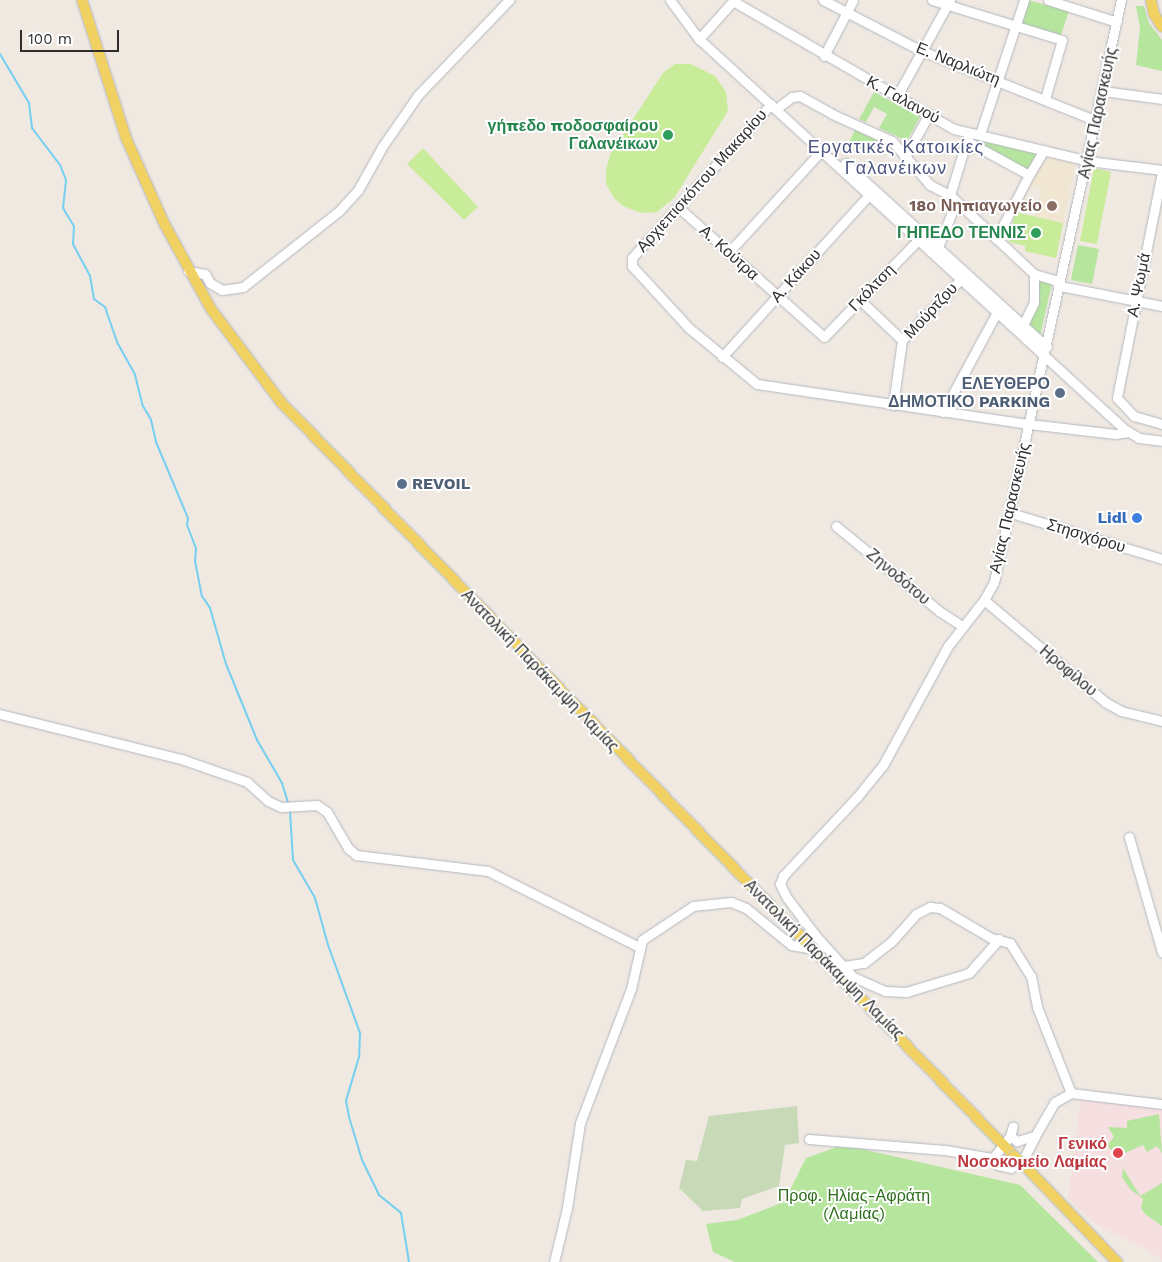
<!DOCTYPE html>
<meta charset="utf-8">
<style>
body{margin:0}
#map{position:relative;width:1162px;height:1262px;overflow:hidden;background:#efe9e1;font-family:"Work Sans",sans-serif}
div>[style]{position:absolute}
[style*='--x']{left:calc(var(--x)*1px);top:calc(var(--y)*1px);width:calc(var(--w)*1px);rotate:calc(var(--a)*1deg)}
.education>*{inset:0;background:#f0e6d1}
.medical>*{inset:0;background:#f5dfe0}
.green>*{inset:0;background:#b6e59e}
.cemetery>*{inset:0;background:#c8d9b8}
.pitch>*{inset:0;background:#c9ec9a}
.stream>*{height:2px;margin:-1px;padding:0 1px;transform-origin:1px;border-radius:1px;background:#75cff0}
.roads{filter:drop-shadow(0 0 1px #b4b7c1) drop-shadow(0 0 1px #b4b7c1)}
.minor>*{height:9px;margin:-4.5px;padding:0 4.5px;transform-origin:4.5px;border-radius:4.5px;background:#fff}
.major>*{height:10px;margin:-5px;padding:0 5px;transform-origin:5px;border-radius:5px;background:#f2d163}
.bridges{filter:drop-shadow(0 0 1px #c9c9c9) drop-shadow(0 0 1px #c9c9c9)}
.major-bridge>*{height:10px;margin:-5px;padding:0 5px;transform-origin:5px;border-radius:5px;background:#f2d163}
.dots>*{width:14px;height:14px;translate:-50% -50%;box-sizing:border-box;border:2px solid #fff;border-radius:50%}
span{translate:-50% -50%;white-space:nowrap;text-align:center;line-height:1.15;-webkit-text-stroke:4px #fff;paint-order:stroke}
.street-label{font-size:16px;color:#2e2e2e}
.leisure-label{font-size:16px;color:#27864d;font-weight:700}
.right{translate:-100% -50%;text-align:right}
.education-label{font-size:16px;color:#785e54;font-weight:700}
.service-label{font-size:16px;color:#4e5e75;font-weight:700}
.left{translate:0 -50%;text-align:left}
.shop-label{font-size:16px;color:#366cbe;font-weight:700}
.health-label{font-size:16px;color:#be3a42;font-weight:700}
.park-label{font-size:16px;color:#2c6e1b}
.neighbourhood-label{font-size:18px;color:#4d5680;letter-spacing:1px}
.scale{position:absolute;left:20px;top:30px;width:99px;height:22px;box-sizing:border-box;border:2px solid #2e2e2e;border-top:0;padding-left:6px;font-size:15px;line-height:18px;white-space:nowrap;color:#2e2e2e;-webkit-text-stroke:4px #fff;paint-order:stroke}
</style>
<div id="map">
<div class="education">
<div style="clip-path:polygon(1043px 151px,1076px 161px,1063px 223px,1036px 217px,1042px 188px,1026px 184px)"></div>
</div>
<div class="medical">
<div style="clip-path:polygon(1081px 1099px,1162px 1108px,1162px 1261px,1146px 1249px,1092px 1222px,1068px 1198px)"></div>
</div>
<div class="green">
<div style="clip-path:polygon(1027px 0,1069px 11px,1060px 38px,1019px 25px)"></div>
<div style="clip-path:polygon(1136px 6px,1144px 6px,1149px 23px,1162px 40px,1162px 71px,1136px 65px,1140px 28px)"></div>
<div style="clip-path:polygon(874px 92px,920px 117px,907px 141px,879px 128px,887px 114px,874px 107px,866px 122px,859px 119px)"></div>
<div style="clip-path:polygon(855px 130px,878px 141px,869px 155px,849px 142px)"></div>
<div style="clip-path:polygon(974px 139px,1037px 154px,1031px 170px,1026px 171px,972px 142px)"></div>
<div style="clip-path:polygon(1078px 245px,1099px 249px,1092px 284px,1071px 280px)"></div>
<div style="clip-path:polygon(1037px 279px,1052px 283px,1040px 336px,1025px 324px)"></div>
<div style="clip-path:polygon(1159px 1114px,1162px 1153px,1157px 1146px,1147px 1152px,1143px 1145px,1125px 1153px,1120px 1161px,1107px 1145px,1114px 1137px,1108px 1127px,1127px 1128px,1127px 1121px)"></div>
<div style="clip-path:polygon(837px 1147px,857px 1148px,1020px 1185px,1098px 1262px,735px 1262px,713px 1252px,706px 1224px,737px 1220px,784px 1202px,806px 1158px)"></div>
<div style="clip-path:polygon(1123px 1168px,1140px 1196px,1162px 1183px,1162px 1226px,1145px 1214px,1141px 1208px,1143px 1199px,1130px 1189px,1122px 1177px)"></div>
</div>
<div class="cemetery">
<div style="clip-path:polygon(797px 1106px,799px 1143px,785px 1145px,779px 1186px,742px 1199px,740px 1208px,703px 1211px,679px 1188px,686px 1160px,697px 1161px,709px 1116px)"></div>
</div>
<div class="pitch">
<div style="clip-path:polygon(675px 64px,691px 64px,715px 76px,726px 92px,728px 111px,674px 198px,657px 212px,641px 213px,623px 206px,614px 198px,606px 184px,606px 169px,611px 153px,663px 73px)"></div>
<div style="clip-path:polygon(423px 148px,478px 207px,464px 220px,407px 164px)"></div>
<div style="clip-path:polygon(1094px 168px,1111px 172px,1097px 244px,1080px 241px)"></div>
<div style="clip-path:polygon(1015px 212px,1063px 223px,1056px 258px,1025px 251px,1025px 246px,1009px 242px)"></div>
</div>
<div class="stream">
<div style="--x:0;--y:54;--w:57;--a:59.4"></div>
<div style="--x:29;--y:103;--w:25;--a:83"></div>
<div style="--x:32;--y:128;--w:46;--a:52.9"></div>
<div style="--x:60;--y:165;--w:16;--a:68"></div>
<div style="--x:66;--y:180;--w:28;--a:96"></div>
<div style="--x:63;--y:208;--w:21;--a:59"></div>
<div style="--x:74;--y:226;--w:18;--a:93"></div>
<div style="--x:73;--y:244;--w:36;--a:62"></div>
<div style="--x:90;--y:276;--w:23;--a:80"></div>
<div style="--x:94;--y:299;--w:14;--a:36"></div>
<div style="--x:105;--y:307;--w:37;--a:71"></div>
<div style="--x:117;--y:342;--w:38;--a:61"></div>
<div style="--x:135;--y:375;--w:32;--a:76"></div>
<div style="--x:143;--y:406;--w:16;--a:60"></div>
<div style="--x:151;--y:420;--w:23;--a:77"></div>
<div style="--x:156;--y:442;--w:82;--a:67.2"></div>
<div style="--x:188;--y:518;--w:7;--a:98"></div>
<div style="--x:187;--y:525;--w:25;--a:69"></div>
<div style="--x:196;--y:548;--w:13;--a:94"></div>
<div style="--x:195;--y:561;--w:36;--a:79"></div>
<div style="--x:202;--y:596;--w:14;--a:56"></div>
<div style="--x:210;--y:608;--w:58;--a:74.1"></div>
<div style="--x:226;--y:664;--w:82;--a:67.8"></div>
<div style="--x:257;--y:740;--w:50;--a:59.8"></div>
<div style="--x:282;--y:783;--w:21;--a:73"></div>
<div style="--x:290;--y:811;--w:49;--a:86.5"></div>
<div style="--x:293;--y:860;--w:44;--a:59.9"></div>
<div style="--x:315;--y:898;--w:49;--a:74.5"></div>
<div style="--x:328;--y:945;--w:94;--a:70"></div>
<div style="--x:360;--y:1033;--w:24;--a:92"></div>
<div style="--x:359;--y:1057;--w:46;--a:106.5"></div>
<div style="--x:346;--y:1101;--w:16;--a:79"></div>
<div style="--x:349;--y:1117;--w:45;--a:73.2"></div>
<div style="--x:362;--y:1160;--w:39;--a:64"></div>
<div style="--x:379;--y:1195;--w:28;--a:39"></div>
<div style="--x:401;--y:1213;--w:50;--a:80.7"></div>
</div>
<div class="roads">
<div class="minor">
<div style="--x:670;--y:0;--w:49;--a:53.4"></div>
<div style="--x:699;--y:39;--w:575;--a:42.53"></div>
<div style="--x:1123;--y:428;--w:19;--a:32"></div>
<div style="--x:1139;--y:438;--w:23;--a:7"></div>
<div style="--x:823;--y:0;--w:111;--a:27.3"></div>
<div style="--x:922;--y:51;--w:188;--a:21.8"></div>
<div style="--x:932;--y:0;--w:136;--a:17.1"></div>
<div style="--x:1062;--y:40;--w:61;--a:106.1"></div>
<div style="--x:1048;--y:0;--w:72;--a:17.7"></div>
<div style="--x:733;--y:1;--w:255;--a:30.1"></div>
<div style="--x:954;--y:129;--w:138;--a:13.4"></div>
<div style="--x:1088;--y:161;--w:75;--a:6.9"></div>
<div style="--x:699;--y:39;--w:52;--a:-48.1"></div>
<div style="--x:824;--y:56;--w:63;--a:-62.6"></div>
<div style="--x:1103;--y:91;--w:60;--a:7.7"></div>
<div style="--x:897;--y:96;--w:110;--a:-61.1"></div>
<div style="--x:771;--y:104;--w:207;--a:132.1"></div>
<div style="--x:632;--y:258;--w:8;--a:90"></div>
<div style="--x:632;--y:266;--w:84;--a:47.4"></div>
<div style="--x:689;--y:328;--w:88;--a:39.5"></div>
<div style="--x:757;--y:384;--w:275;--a:8.4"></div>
<div style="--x:1029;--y:424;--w:87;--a:6.6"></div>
<div style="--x:1115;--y:434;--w:14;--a:-8"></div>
<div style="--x:776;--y:109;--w:20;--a:-37"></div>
<div style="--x:792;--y:97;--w:8;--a:-7"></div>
<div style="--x:800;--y:96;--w:37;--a:29"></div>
<div style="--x:832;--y:114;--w:66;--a:24.2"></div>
<div style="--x:892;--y:141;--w:58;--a:49.2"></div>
<div style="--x:930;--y:185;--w:22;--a:27"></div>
<div style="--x:950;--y:195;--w:115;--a:43.2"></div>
<div style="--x:1034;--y:274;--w:22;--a:16"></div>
<div style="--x:1055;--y:280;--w:8;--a:50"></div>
<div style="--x:1060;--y:286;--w:104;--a:11.1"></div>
<div style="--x:980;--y:134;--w:141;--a:-71.8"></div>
<div style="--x:967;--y:141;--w:71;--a:28.7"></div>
<div style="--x:1029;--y:175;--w:72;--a:117.3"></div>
<div style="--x:906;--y:155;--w:47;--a:-60.7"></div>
<div style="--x:845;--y:163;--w:273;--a:42.3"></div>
<div style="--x:1162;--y:172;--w:230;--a:101.3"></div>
<div style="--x:1117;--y:398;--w:25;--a:47"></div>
<div style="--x:1134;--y:416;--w:29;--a:16"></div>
<div style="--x:1029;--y:175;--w:29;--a:-59"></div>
<div style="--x:950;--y:195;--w:62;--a:-73"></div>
<div style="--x:678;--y:207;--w:195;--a:41.7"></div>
<div style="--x:824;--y:337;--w:136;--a:-45.9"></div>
<div style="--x:938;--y:247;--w:48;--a:-68.2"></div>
<div style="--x:729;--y:252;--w:137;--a:-47.7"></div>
<div style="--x:188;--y:271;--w:17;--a:10"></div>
<div style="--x:205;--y:274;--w:10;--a:61"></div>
<div style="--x:210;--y:283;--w:14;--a:30"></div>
<div style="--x:222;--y:290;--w:21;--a:-8"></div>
<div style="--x:243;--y:287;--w:122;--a:-38.4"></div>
<div style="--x:339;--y:211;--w:28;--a:-48"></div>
<div style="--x:358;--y:190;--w:49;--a:-60.8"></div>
<div style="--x:382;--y:147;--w:63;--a:-55.3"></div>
<div style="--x:418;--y:95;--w:132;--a:-46.2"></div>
<div style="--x:860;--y:300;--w:58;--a:43.6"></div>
<div style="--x:1023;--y:325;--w:25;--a:-64"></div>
<div style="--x:1034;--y:302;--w:28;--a:-90"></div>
<div style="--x:722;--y:357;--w:220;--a:-47.8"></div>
<div style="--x:893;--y:405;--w:66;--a:-82.1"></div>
<div style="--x:902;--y:340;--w:86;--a:-45.9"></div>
<div style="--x:943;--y:412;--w:114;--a:-61.6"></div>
<div style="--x:1011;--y:513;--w:158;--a:16.9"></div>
<div style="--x:836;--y:526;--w:134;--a:39.5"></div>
<div style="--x:939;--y:611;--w:27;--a:33"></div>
<div style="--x:984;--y:600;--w:158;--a:40.1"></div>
<div style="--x:1105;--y:702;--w:18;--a:29"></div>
<div style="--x:1121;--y:711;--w:42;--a:13.7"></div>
<div style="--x:0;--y:714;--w:190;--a:14"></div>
<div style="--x:184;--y:760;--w:67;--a:19.2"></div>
<div style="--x:247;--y:782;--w:28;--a:42"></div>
<div style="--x:268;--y:801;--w:14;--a:25"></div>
<div style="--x:281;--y:807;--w:36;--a:-3"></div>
<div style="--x:317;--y:805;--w:12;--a:35"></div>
<div style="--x:327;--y:812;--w:42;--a:59.7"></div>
<div style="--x:348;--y:848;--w:11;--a:41"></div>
<div style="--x:356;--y:855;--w:133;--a:6.9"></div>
<div style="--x:488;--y:871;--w:169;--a:26.7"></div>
<div style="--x:1129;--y:837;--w:120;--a:74"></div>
<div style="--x:999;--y:939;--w:45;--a:131.4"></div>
<div style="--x:969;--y:973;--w:66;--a:163.2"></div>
<div style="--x:906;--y:992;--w:21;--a:-177"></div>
<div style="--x:885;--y:991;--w:35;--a:-156"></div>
<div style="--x:853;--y:977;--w:55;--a:-132.1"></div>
<div style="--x:816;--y:936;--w:48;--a:-127.3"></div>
<div style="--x:787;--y:898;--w:16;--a:-117"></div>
<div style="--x:780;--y:884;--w:9;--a:-69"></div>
<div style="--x:783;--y:876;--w:108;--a:-46.9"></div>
<div style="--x:857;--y:797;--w:41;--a:-50.9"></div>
<div style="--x:883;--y:765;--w:136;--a:-61.4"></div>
<div style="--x:948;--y:646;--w:58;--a:-52"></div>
<div style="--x:984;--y:600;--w:21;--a:-61"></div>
<div style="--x:994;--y:582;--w:596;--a:-77.69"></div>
<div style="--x:844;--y:966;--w:20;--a:-9"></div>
<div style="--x:864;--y:963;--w:34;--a:-38"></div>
<div style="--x:891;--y:942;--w:38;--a:-48"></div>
<div style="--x:916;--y:914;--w:16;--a:-27"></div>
<div style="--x:930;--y:907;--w:10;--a:6"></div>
<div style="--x:940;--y:908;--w:59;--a:30.5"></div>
<div style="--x:991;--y:938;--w:20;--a:15"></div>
<div style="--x:1010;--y:943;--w:39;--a:58"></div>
<div style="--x:1031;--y:976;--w:32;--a:79"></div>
<div style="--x:1037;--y:1007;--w:92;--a:68.4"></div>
<div style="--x:1010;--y:1136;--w:9;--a:36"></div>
<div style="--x:1017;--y:1141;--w:19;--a:-16"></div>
<div style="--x:1035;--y:1136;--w:39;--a:-60"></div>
<div style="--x:1055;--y:1102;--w:18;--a:-29"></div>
<div style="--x:1071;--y:1093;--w:92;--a:6.9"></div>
<div style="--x:809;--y:1139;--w:136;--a:4.6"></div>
<div style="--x:945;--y:1150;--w:49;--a:9.5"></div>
<div style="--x:993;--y:1158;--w:9;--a:54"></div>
<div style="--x:998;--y:1165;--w:13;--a:13"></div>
<div style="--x:1011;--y:1168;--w:18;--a:-41"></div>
<div style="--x:1025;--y:1156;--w:22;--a:-63"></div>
<div style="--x:993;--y:1158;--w:28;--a:-52"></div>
<div style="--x:1010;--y:1136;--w:10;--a:-73"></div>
<div style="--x:554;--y:1262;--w:56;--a:-76.5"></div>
<div style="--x:567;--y:1208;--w:86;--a:-81.3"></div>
<div style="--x:580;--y:1123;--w:143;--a:-69.2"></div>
<div style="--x:631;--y:989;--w:50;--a:-77.3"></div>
<div style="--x:642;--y:940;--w:61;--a:-33.7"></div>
<div style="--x:693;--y:906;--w:38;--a:-6"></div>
<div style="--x:731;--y:902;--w:16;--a:22"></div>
<div style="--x:746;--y:908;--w:58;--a:39.4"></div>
<div style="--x:791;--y:945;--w:23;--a:10"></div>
</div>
<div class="major">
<div style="--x:82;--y:0;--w:145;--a:72.3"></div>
<div style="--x:126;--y:138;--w:95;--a:65.9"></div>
<div style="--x:165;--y:225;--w:96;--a:61.3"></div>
<div style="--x:211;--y:309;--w:115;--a:53.1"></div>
<div style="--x:280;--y:401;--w:1053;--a:45.81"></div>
<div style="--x:1151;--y:0;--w:14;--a:78"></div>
<div style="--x:1154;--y:14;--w:15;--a:58"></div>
<div style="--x:1023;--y:1164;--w:136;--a:46.2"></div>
</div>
</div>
<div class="bridges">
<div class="major-bridge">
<div style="--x:1014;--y:1156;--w:12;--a:42"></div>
</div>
</div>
<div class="dots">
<div style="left:668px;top:135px;background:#2e9e5b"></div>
<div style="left:1052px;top:206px;background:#8d6e63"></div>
<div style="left:1036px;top:233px;background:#2e9e5b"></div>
<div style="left:1060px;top:393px;background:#5c6f8a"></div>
<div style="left:402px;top:484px;background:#5c6f8a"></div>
<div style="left:1137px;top:518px;background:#3f7fe0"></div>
<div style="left:1118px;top:1153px;background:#e0444e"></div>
</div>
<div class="street-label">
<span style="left:958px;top:64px;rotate:22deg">Ε. Ναρλιώτη</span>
<span style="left:903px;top:100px;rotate:29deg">Κ. Γαλανού</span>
<span style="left:1098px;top:113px;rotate:-78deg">Αγίας Παρασκευής</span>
<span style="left:702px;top:181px;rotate:-48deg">Αρχιεπισκόπου Μακαρίου</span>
<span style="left:729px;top:253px;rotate:42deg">Α. Κούτρα</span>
<span style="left:796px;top:276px;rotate:-48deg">Α. Κάκου</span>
<span style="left:1139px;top:285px;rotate:-79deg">Α. Ψωμά</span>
<span style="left:872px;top:288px;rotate:-46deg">Γκόλτση</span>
<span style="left:931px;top:311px;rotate:-47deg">Μούρτζου</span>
<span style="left:1010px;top:508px;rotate:-77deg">Αγίας Παρασκευής</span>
<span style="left:1086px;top:536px;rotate:17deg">Στησιχόρου</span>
<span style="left:898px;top:577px;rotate:40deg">Ζηνοδότου</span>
<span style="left:540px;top:671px;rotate:46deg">Ανατολική Παράκαμψη Λαμίας</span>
<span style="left:1068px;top:671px;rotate:40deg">Ηροφίλου</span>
<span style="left:824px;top:960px;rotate:45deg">Ανατολική Παράκαμψη Λαμίας</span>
</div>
<div class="leisure-label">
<span class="right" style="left:658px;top:135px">γήπεδο ποδοσφαίρου<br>Γαλανέικων</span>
<span class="right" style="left:1026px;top:233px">ΓΗΠΕΔΟ ΤΕΝΝΙΣ</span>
</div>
<div class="education-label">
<span class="right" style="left:1042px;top:206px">18ο Νηπιαγωγείο</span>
</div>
<div class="service-label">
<span class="right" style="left:1050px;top:393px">ΕΛΕΥΘΕΡΟ<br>ΔΗΜΟΤΙΚΟ PARKING</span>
<span class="left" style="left:412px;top:484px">REVOIL</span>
</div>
<div class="shop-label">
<span class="right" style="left:1127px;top:518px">Lidl</span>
</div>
<div class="health-label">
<span class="right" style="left:1107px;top:1153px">Γενικό<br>Νοσοκομείο Λαμίας</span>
</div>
<div class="park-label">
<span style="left:854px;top:1205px">Προφ. Ηλίας-Αφράτη<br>(Λαμίας)</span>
</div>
<div class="neighbourhood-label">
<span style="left:896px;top:158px">Εργατικές Κατοικίες<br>Γαλανέικων</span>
</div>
<div class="scale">100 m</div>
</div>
